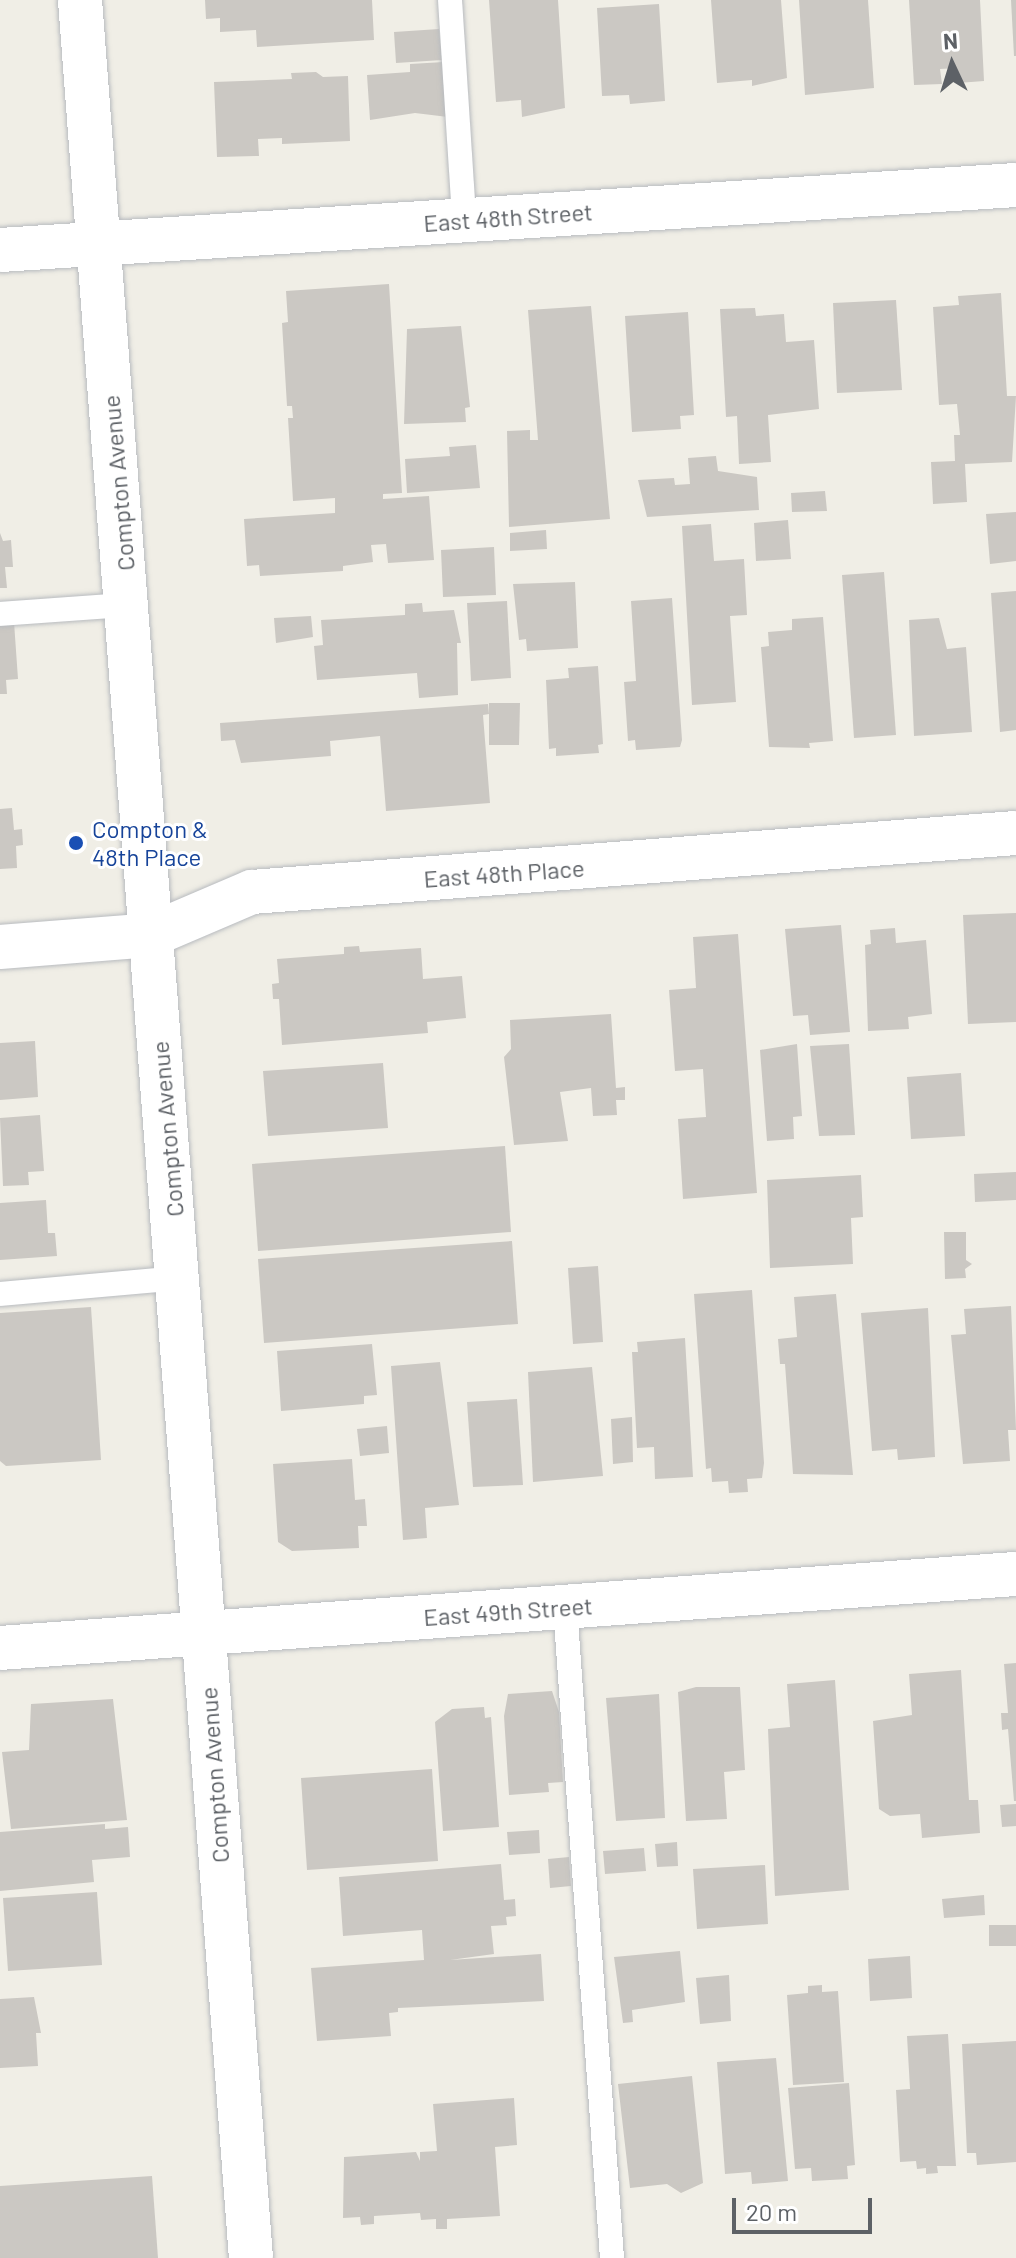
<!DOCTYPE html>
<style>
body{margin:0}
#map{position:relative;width:1016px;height:2258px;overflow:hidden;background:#f0eee6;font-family:Barlow,sans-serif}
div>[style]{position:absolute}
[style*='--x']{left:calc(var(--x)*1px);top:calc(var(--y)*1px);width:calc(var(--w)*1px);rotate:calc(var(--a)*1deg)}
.building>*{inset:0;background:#cbc8c3}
.roads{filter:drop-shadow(0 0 2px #b8bbbf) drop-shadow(0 0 2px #b8bbbf)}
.service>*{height:24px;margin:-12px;padding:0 12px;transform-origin:12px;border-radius:12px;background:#fff}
.minor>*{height:44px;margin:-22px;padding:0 22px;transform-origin:22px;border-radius:22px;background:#fff}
.secondary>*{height:44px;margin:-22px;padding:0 22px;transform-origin:22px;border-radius:22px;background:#fff}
.dots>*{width:22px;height:22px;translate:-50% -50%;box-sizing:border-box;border:4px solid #fff;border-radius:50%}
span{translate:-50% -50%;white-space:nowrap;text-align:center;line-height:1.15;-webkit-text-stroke:6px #fff;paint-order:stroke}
.street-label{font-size:24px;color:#5d6166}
.transit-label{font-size:24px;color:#164399}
.left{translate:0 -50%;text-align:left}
.north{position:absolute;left:912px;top:24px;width:80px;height:80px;-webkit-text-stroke:6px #fff;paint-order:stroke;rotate:356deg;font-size:22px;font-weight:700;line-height:32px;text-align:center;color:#5d6166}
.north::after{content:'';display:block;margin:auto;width:28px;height:36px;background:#5d6166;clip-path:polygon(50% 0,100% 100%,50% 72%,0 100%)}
.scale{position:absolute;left:732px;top:2198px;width:140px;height:36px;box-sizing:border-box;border:4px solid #5d6166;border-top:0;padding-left:10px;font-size:24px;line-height:28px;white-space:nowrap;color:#5d6166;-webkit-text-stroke:6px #fff;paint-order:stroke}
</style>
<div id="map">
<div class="building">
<div style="clip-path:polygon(205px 0,372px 0,374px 40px,257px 47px,256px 30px,220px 32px,220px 18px,206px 19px)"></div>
<div style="clip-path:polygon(489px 0,558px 0,565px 108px,522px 117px,521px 100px,496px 102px)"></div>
<div style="clip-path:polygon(711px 0,781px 0,787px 78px,752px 86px,752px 80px,717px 83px)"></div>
<div style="clip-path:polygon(799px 0,868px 0,874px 88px,805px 95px)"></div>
<div style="clip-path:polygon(909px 0,980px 0,984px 81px,958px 83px,957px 68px,940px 69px,942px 84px,914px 85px)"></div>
<div style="clip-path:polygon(1011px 0,1016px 0,1016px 56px,1014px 56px)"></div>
<div style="clip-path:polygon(659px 4px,665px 101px,630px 104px,629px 95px,602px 96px,597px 8px)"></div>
<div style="clip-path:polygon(439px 29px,442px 60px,396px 63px,394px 32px)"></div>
<div style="clip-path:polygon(444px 62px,448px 117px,415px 113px,370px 120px,367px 75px,410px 72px,410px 64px)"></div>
<div style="clip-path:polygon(316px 72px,323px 77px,348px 76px,350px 141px,282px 144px,282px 138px,258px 139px,259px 156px,217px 157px,214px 82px,292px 79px,291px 73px)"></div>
<div style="clip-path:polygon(389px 284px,402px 493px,383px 494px,383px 499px,429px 496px,434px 560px,388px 563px,386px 544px,371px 545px,373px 562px,343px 566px,343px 571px,260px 576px,259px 565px,247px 566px,244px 519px,335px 513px,335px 498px,293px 501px,288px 418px,293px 418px,292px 406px,287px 406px,282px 323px,288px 322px,286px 291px)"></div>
<div style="clip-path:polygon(1001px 293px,1007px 396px,1016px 396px,1012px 462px,965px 464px,967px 502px,933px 504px,931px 462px,955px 461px,954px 435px,960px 435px,957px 404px,939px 405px,933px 307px,959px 305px,958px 296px)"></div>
<div style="clip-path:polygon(896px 300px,902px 390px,837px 393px,833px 303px)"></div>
<div style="clip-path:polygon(591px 306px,610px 519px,509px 527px,507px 431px,530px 430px,530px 440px,538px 440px,528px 310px)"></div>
<div style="clip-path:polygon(755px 308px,756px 316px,784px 314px,786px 342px,814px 340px,819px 409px,768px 415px,771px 462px,739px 464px,737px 416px,726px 417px,720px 309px)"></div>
<div style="clip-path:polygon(688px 312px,694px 415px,680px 416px,681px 429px,632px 432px,625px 316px)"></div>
<div style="clip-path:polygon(461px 326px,470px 407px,465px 408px,466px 422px,404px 424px,407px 329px)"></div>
<div style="clip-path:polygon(476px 445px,480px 488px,407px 493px,405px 459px,450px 456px,449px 447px)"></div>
<div style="clip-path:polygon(716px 456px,718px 471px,757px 477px,759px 510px,647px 517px,638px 480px,674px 478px,675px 485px,690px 484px,688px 458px)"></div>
<div style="clip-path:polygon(825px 491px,827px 511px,792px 512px,791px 493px)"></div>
<div style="clip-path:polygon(1016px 512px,1016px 561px,990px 564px,986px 514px)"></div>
<div style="clip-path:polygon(788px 520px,791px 559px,756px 561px,754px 523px)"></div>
<div style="clip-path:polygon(711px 524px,714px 561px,744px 559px,747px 615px,730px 616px,736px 702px,692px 705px,682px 526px)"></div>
<div style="clip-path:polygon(546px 530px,547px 549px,510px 551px,510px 533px)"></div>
<div style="clip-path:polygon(0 533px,3px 541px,11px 540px,13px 567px,5px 567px,7px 588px,0 588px)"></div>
<div style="clip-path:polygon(494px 547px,496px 595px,443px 597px,441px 550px)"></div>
<div style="clip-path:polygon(884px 572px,896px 735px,854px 738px,842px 575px)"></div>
<div style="clip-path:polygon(575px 582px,578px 648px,527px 651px,526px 639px,519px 640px,513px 584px)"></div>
<div style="clip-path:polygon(1016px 591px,1016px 730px,1000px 732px,991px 593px)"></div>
<div style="clip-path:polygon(672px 598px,682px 740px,680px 747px,636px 750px,635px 740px,628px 741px,624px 682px,636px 681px,631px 601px)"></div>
<div style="clip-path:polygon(507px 601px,511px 678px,471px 681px,467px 603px)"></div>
<div style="clip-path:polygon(422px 603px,423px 612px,454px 610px,461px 643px,457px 643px,458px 695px,419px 698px,417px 673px,317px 680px,314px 646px,323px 645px,321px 620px,405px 615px,405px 604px)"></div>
<div style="clip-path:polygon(311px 616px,313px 637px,276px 643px,274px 618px)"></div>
<div style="clip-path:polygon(823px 617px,833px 741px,809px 743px,810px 748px,769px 747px,761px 647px,769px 646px,768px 632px,792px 630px,792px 619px)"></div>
<div style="clip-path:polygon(939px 618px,947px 649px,966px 647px,972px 732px,914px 736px,909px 620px)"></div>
<div style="clip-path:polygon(14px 622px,18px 679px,6px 680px,7px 694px,0 694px,0 623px)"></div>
<div style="clip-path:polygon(598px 666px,603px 744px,598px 745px,599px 753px,556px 756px,556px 748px,549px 749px,546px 680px,569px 678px,568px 668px)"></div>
<div style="clip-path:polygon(489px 703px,520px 703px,519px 745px,489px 745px)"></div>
<div style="clip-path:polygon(488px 704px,489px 714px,483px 715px,490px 803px,386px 811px,380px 736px,330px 741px,331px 756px,241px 763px,235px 740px,221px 741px,220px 723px)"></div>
<div style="clip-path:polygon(12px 808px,14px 830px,22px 829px,23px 845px,16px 846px,17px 868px,0 869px,0 809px)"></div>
<div style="clip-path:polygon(1016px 913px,1016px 1022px,968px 1024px,963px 915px)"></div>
<div style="clip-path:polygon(841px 925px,850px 1032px,810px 1035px,808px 1015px,793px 1016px,785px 929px)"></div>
<div style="clip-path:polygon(895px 928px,896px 943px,926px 940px,932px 1014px,908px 1017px,909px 1029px,868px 1031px,865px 945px,871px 944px,870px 930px)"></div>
<div style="clip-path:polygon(738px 934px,757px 1193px,683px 1199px,678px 1119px,706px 1117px,703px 1069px,675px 1071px,669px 990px,696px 988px,693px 937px)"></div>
<div style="clip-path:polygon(359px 946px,360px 952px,421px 948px,423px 979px,462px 976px,466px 1018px,427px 1022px,428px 1033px,282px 1045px,279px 999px,273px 999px,272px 984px,279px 983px,277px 959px,344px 954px,344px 947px)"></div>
<div style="clip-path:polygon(611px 1014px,616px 1088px,625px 1087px,625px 1100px,616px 1100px,617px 1115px,593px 1116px,591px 1088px,560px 1092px,568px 1141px,514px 1145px,504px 1057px,511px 1049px,510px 1020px)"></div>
<div style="clip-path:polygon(35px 1041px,38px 1097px,0 1100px,0 1043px)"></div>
<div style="clip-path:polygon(797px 1044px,802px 1116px,793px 1117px,794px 1139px,767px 1141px,760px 1050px)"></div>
<div style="clip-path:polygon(849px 1044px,855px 1135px,819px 1136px,810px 1046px)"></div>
<div style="clip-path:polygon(383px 1063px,388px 1128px,268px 1136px,263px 1071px)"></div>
<div style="clip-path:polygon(961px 1073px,965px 1136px,911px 1139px,907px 1077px)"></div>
<div style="clip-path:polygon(40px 1115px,44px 1171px,28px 1172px,29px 1185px,3px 1186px,0 1118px)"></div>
<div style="clip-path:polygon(505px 1146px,511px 1232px,258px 1251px,252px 1164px)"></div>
<div style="clip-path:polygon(1016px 1172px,1016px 1200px,975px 1202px,974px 1174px)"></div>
<div style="clip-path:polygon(861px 1175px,863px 1217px,851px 1218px,853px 1264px,770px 1268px,767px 1180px)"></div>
<div style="clip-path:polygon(46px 1200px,48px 1233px,55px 1233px,57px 1256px,0 1260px,0 1203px)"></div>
<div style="clip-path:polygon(944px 1232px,966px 1232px,966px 1260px,972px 1264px,965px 1269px,966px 1278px,945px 1279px)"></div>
<div style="clip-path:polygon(512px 1241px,518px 1324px,264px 1343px,258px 1259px)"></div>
<div style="clip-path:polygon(598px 1266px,603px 1342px,573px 1344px,568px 1268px)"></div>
<div style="clip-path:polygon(752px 1290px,764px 1463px,762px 1478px,747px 1479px,748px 1492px,729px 1493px,728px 1481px,712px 1482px,711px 1468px,706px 1469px,694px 1294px)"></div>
<div style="clip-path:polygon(836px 1294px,853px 1475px,793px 1474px,785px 1364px,780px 1364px,778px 1339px,797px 1337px,794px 1297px)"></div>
<div style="clip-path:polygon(1011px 1306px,1016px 1430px,1008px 1430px,1010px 1461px,963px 1464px,951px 1335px,966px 1334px,964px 1309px)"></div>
<div style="clip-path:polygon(91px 1307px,101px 1460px,6px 1466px,0 1461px,0 1313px)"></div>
<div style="clip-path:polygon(928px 1308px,935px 1457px,898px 1460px,897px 1449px,872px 1451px,861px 1313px)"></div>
<div style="clip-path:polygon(685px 1338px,693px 1477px,655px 1479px,654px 1447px,637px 1448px,632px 1352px,638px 1352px,637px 1342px)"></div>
<div style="clip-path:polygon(372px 1344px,377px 1395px,364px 1396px,364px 1404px,281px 1411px,277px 1351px)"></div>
<div style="clip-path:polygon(440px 1362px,459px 1505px,425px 1508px,427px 1538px,403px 1540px,391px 1366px)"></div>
<div style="clip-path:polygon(592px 1367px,603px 1476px,533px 1482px,528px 1372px)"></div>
<div style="clip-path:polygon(517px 1399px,523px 1485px,473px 1487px,467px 1402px)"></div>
<div style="clip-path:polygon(632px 1417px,633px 1462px,613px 1464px,611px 1419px)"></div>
<div style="clip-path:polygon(387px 1426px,389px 1453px,360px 1456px,357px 1429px)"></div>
<div style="clip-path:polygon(352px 1459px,355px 1500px,365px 1499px,367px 1526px,358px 1526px,359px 1548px,292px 1551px,278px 1542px,273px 1464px)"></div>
<div style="clip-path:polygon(1016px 1663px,1016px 1801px,1014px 1801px,1008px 1729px,1002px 1730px,1001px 1713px,1008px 1713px,1004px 1664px)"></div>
<div style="clip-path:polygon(961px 1670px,969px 1800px,978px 1800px,980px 1833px,922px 1838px,920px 1814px,890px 1816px,879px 1809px,873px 1721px,912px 1715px,909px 1674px)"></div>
<div style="clip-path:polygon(835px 1680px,849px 1890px,775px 1896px,768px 1729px,790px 1727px,787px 1684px)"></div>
<div style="clip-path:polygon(696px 1687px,740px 1687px,745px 1770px,724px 1772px,727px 1819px,686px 1821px,678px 1692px)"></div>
<div style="clip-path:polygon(552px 1691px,559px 1712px,563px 1782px,548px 1783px,549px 1792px,509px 1795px,504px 1716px,508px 1694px)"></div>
<div style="clip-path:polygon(659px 1694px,665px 1818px,616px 1821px,606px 1698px)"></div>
<div style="clip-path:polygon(113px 1699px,127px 1820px,11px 1829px,2px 1752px,29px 1750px,31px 1704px)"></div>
<div style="clip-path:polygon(484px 1707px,485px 1718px,491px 1717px,499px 1827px,443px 1831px,435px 1722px,452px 1709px)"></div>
<div style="clip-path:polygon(432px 1769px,438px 1861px,307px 1870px,301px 1778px)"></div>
<div style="clip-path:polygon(1016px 1804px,1016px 1826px,1002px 1827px,1000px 1805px)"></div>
<div style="clip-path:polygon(105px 1824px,105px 1829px,128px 1827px,130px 1857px,92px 1860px,94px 1882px,0 1891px,0 1832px)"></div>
<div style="clip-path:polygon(539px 1830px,540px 1853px,509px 1855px,507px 1832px)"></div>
<div style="clip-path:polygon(677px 1842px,678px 1866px,657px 1867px,655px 1844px)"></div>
<div style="clip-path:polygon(644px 1848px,646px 1871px,605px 1874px,603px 1851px)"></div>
<div style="clip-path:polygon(569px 1857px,571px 1886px,550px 1888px,548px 1859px)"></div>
<div style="clip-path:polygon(501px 1864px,504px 1900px,515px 1899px,516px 1916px,506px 1917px,507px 1925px,491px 1926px,494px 1954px,450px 1960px,541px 1954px,544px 2001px,398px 2008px,398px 2012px,389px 2013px,391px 2036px,317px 2041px,311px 1968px,424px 1960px,422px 1930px,343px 1936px,339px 1877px)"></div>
<div style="clip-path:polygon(765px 1865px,768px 1924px,697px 1929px,693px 1869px)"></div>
<div style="clip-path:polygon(97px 1892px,102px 1965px,8px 1971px,3px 1898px)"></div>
<div style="clip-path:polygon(984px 1895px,985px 1915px,944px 1918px,942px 1899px)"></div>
<div style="clip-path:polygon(989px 1925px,1016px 1925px,1016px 1946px,989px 1946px)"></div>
<div style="clip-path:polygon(680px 1951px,685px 2002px,632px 2010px,633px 2022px,623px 2023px,614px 1957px)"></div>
<div style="clip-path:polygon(910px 1956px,912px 1998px,870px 2001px,868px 1959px)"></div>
<div style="clip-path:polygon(729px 1975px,731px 2021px,700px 2024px,696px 1978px)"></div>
<div style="clip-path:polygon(822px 1985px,822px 1992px,838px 1991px,844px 2082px,793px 2085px,787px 1995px,808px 1993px,808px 1986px)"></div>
<div style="clip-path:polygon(34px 1997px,41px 2033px,36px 2033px,38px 2066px,0 2068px,0 1999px)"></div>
<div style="clip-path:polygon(948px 2034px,956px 2166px,937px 2166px,938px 2173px,926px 2174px,926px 2168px,917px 2169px,916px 2161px,900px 2162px,896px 2090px,910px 2089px,907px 2036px)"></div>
<div style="clip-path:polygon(1016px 2041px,1016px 2162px,977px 2165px,976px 2153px,967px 2153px,962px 2044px)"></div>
<div style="clip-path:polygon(776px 2058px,788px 2181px,752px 2184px,751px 2172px,725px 2174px,717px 2062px)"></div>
<div style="clip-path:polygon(692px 2076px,703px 2183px,681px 2193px,667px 2184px,630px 2188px,618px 2084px)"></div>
<div style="clip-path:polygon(849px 2083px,855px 2165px,847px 2166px,848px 2179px,812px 2181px,811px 2168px,795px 2169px,788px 2088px)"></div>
<div style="clip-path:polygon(514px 2098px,517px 2145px,495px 2147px,500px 2216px,447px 2219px,447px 2229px,436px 2229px,436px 2219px,421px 2220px,420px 2213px,374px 2216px,374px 2224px,361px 2225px,360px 2217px,343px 2218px,344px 2157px,416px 2152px,420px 2161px,420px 2152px,437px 2151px,433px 2104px)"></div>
<div style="clip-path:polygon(152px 2176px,158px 2258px,0 2258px,0 2186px)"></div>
</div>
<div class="roads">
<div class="service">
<div style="--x:450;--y:0;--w:219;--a:86.3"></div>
<div style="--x:0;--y:614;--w:127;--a:-4.1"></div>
<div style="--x:0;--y:1294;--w:180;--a:-5.1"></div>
<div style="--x:565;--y:1607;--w:653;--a:85.87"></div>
</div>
<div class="minor">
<div style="--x:0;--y:250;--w:1018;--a:-3.66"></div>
<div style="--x:0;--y:947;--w:151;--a:-4.5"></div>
<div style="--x:151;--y:935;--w:110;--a:-23.1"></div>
<div style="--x:252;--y:892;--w:766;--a:-4.42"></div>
<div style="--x:0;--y:1648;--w:1019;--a:-4.17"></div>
</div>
<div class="secondary">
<div style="--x:80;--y:0;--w:2264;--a:85.67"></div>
</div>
</div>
<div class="dots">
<div style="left:76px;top:843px;background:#1a4fb4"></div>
</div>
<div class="street-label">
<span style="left:508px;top:217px;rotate:-4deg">East 48th Street</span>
<span style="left:118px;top:483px;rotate:-95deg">Compton Avenue</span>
<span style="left:504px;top:873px;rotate:-4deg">East 48th Place</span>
<span style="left:167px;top:1129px;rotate:-95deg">Compton Avenue</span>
<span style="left:508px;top:1611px;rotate:-4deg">East 49th Street</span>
<span style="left:214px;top:1775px;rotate:-94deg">Compton Avenue</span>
</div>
<div class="transit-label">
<span class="left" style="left:92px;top:843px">Compton &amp;<br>48th Place</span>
</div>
<div class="north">N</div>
<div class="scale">20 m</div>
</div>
